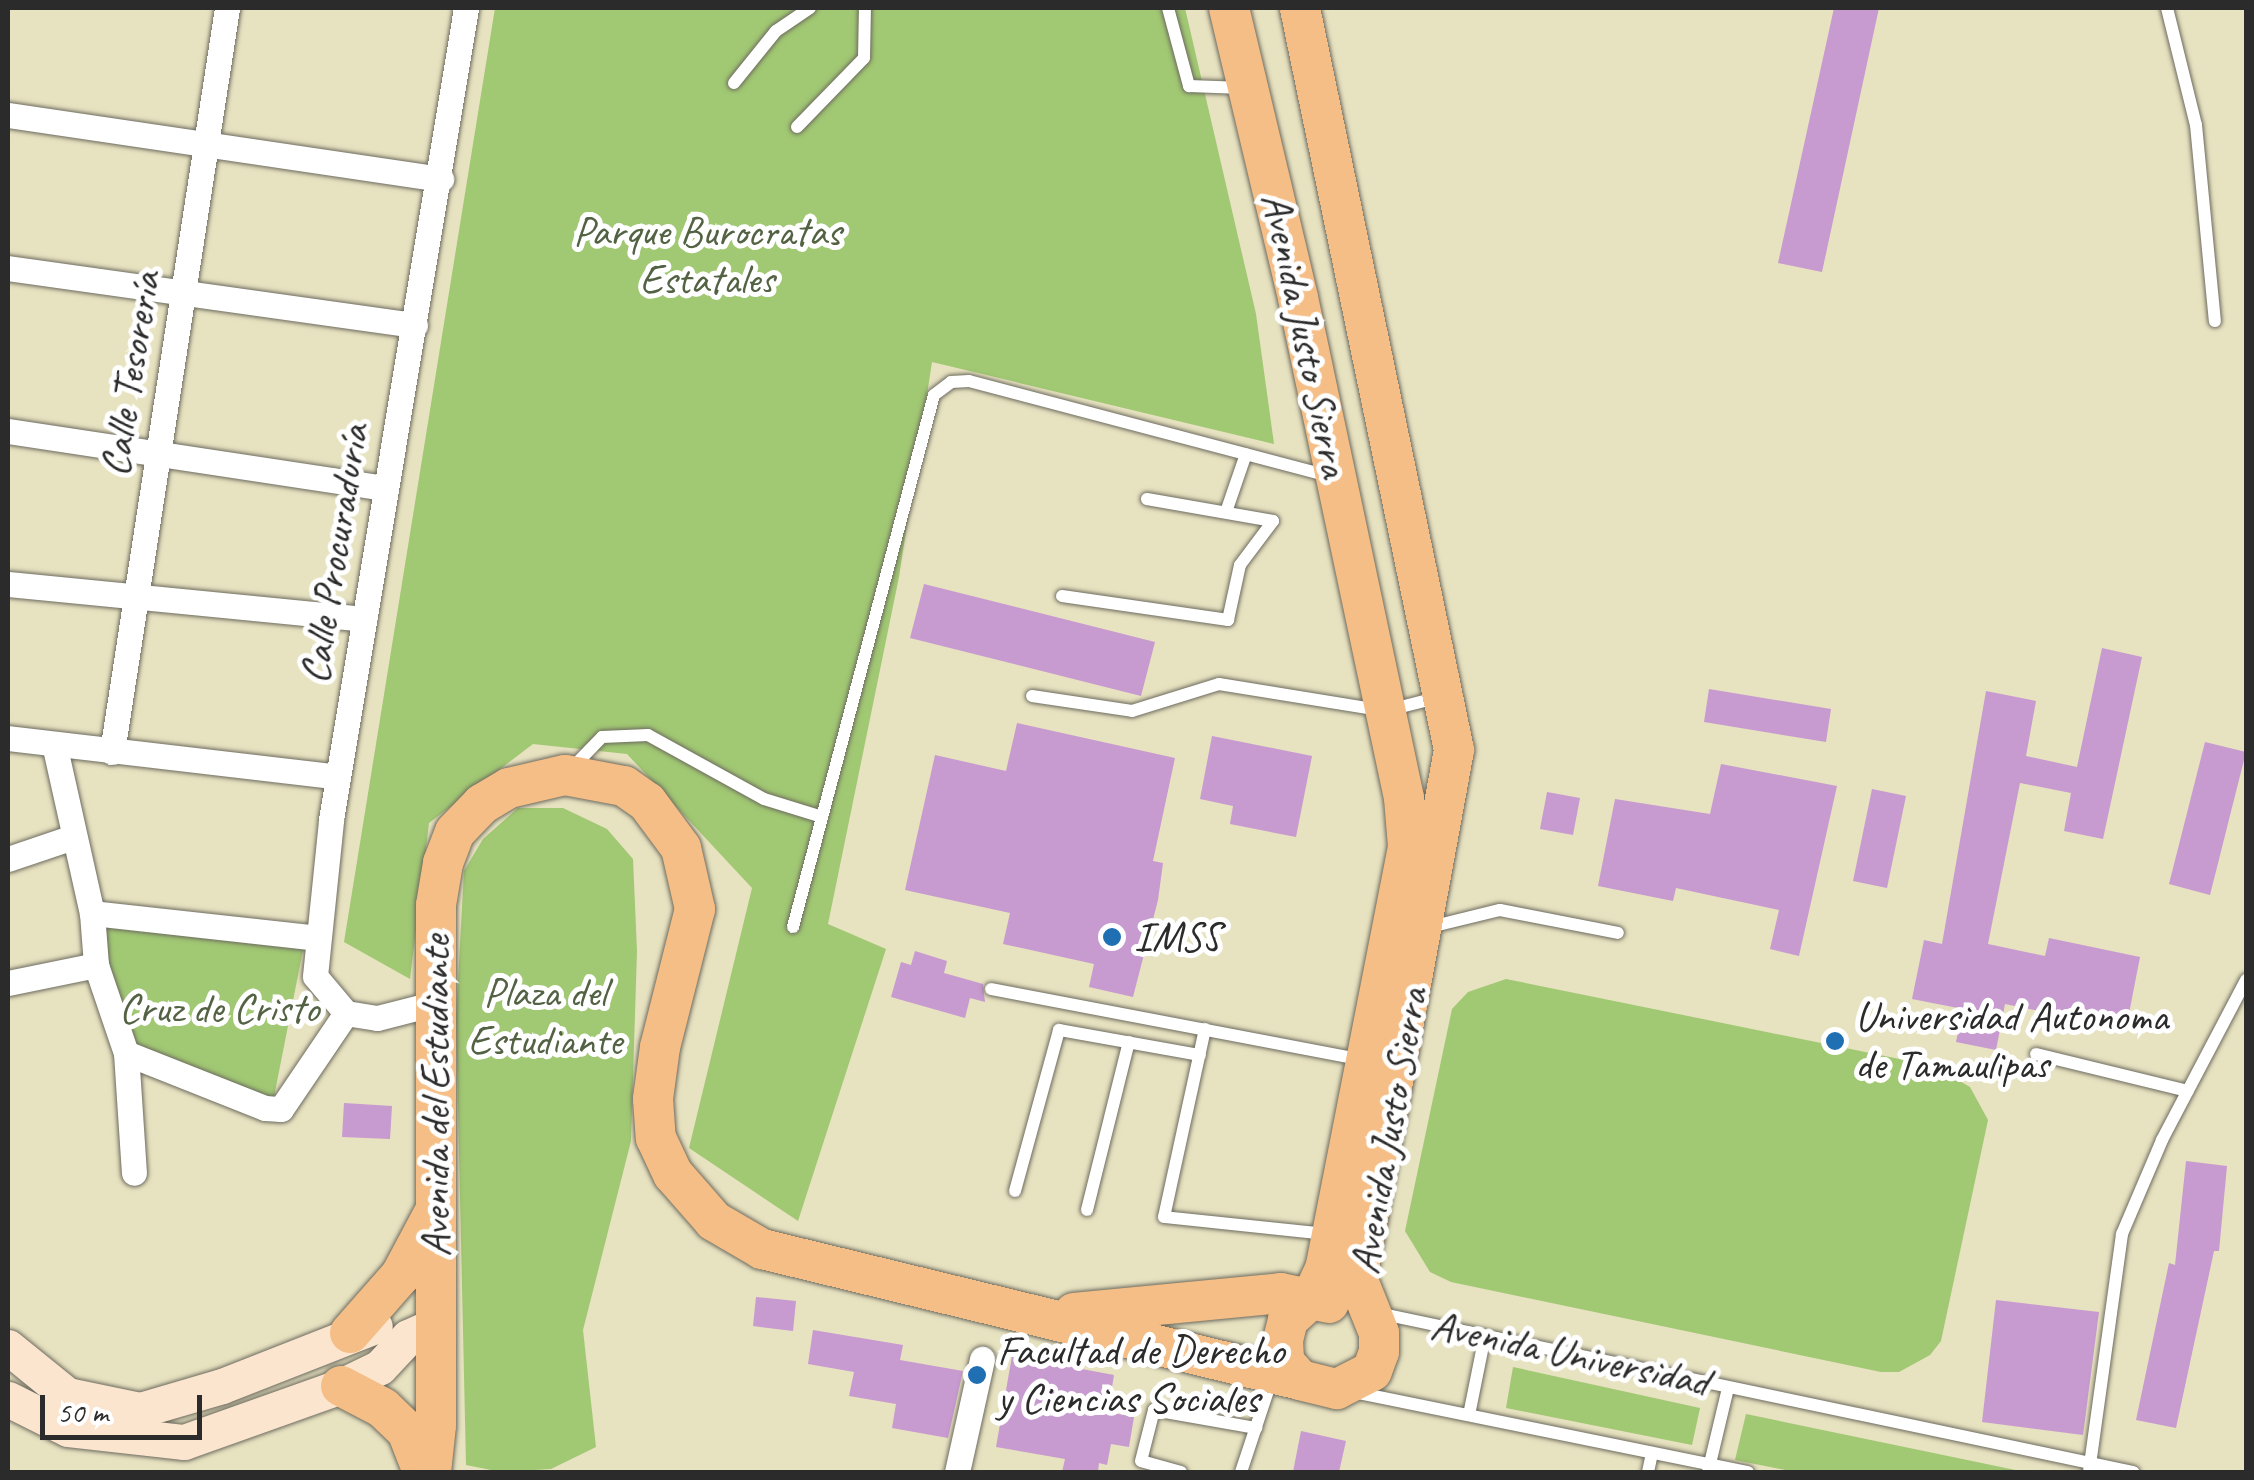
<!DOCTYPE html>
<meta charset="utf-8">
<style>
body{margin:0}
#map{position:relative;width:2254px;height:1480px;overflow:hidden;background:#e7e2c0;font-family:Caveat,sans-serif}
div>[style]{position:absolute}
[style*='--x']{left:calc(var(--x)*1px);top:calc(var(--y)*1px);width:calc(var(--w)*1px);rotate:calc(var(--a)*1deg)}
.green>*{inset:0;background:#a1c873}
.building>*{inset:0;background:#c79ad0}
.roads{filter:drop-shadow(0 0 2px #6d6b5f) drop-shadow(0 0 2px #6d6b5f)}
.lane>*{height:12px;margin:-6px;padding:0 6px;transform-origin:6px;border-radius:6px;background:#fff}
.street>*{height:25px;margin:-12.5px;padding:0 12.5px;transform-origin:12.5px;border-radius:12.5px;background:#fff}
.secondary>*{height:35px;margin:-17.5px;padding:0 17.5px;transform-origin:17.5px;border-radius:17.5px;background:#fbe5cf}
.primary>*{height:40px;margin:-20px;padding:0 20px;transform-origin:20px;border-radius:20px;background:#f5be86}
.dots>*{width:28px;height:28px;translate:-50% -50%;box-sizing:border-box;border:5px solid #fff;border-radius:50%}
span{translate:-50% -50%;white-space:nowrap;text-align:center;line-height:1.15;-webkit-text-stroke:10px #fff;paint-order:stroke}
.park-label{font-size:42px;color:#546244}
.street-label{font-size:42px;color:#2b2b2b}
.poi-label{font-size:42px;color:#2b2b2b}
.left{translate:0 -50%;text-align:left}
.frame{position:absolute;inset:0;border:10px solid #2b2b2b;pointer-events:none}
.scale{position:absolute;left:40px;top:1395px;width:162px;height:45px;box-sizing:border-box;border:5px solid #2b2b2b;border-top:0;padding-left:12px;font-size:30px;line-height:35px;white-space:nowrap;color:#2b2b2b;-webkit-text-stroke:8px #fff;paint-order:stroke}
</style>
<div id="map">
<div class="green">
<div style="clip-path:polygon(495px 8px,1185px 8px,1256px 314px,1274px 444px,932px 362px,899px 577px,828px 924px,886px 949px,798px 1221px,689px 1148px,752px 888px,627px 754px,533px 744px,429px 823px,410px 979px,344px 942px)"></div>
<div style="clip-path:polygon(518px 808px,563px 808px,607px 829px,633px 859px,637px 951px,631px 1141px,583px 1330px,596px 1447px,551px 1469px,501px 1472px,466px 1465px,456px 1017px,464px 871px,483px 839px)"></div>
<div style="clip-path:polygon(105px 921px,304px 945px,272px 1107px,131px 1047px,110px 974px)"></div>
<div style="clip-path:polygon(1506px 979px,1934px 1066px,1970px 1087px,1988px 1120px,1941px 1341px,1930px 1355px,1899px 1372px,1881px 1372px,1451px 1282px,1430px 1272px,1405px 1231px,1452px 1009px,1468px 992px)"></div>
<div style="clip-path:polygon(1513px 1367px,1700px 1408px,1692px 1445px,1506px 1408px)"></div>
<div style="clip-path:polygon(1746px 1414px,2025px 1472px,1795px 1472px,1735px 1460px)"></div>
</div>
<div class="building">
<div style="clip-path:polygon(1834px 8px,1879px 8px,1822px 272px,1778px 263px)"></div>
<div style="clip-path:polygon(924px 584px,1155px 642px,1141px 696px,910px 638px)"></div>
<div style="clip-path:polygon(2102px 648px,2142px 657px,2103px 839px,2064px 831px,2071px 793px,2020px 783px,1988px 944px,2045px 956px,2049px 938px,2140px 957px,2126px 1029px,2005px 1004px,1996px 1050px,1956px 1042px,1963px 1009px,1912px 999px,1924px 940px,1942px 944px,1986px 691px,2036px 701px,2026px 756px,2077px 767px)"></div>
<div style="clip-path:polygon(1709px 689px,1831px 709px,1826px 742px,1704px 722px)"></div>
<div style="clip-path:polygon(1017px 723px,1175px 758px,1153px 861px,1163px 863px,1158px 900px,1133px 997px,1089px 987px,1094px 964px,1003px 944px,1010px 913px,905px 890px,935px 755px,1006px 771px)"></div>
<div style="clip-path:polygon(1212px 736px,1312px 756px,1296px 837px,1230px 824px,1233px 806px,1200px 799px)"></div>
<div style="clip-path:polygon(2205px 742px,2246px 752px,2210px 895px,2169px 884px)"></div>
<div style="clip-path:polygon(1721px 764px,1837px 786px,1799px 956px,1770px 949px,1779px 910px,1676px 888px,1673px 901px,1598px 886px,1615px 799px,1710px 814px)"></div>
<div style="clip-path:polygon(1872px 789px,1906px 796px,1887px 888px,1853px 881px)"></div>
<div style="clip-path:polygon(1547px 792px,1580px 798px,1573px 835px,1540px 829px)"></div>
<div style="clip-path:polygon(915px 951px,947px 961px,944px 973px,983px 984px,985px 1002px,970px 998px,965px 1018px,891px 997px,901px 962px,911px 965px)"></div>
<div style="clip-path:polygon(344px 1103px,392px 1106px,390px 1139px,342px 1137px)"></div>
<div style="clip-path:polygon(2186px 1161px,2227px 1166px,2219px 1251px,2214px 1251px,2176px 1428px,2136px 1420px,2169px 1263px,2175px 1265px)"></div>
<div style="clip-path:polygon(756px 1297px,796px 1301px,793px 1331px,753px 1326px)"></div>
<div style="clip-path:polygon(1996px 1300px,2099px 1312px,2083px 1435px,1982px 1422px)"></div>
<div style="clip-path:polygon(813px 1330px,903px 1345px,900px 1360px,963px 1371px,948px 1438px,892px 1428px,896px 1404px,849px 1396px,854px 1372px,808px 1364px)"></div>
<div style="clip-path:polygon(1012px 1356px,1114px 1375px,1108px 1412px,1134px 1417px,1129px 1447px,1111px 1444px,1107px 1465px,1099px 1463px,1098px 1472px,1062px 1472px,1065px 1459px,996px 1447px)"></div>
<div style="clip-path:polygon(1301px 1431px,1346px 1441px,1339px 1472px,1293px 1472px)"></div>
</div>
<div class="roads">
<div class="lane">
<div style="--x:1168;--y:8;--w:81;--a:74.9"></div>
<div style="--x:1189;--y:86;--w:54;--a:2.1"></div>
<div style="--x:2167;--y:8;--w:121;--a:76.1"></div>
<div style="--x:2196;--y:125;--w:197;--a:84.5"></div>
<div style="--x:734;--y:83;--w:67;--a:-51.1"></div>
<div style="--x:776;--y:31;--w:41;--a:-34.1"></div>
<div style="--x:797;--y:127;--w:96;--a:-45.8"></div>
<div style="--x:864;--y:58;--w:50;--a:-88.9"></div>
<div style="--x:1226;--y:512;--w:61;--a:-71"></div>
<div style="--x:1062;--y:596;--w:168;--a:8.2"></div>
<div style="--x:1228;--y:620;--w:56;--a:-77.7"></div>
<div style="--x:1240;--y:565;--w:55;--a:-53.1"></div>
<div style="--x:1273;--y:521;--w:128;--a:-170.1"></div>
<div style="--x:1032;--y:696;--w:101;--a:8.5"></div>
<div style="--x:1132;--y:711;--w:91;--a:-17.2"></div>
<div style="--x:1219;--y:684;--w:168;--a:9.2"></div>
<div style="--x:1385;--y:711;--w:53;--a:-14.3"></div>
<div style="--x:572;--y:768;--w:43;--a:-45.9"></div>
<div style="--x:602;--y:737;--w:46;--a:-2.5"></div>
<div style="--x:648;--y:735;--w:132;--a:28.9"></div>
<div style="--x:764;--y:799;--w:61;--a:17.2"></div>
<div style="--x:793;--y:927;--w:550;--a:-75.16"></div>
<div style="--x:934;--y:395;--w:21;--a:-37"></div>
<div style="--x:951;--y:382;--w:18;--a:-3"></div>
<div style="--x:969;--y:381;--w:372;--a:14.8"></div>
<div style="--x:1430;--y:927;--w:72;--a:-13.7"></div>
<div style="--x:1500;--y:910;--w:120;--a:11"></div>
<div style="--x:991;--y:989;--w:378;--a:10.8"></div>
<div style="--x:1205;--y:1029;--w:192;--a:102.3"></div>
<div style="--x:1164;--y:1217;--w:162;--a:6"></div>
<div style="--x:2036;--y:1054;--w:156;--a:13.7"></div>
<div style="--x:1015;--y:1191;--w:167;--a:-74.7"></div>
<div style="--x:1059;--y:1030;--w:143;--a:10.1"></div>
<div style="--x:1087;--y:1210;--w:173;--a:-76"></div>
<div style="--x:1378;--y:1313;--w:772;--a:11.89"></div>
<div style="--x:1354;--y:1392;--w:402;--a:11.5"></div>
<div style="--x:1469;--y:1415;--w:81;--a:-78.6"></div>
<div style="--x:1181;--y:1472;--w:41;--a:-164.6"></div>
<div style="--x:1141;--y:1461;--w:53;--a:-75.7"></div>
<div style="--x:1154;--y:1410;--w:104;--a:10"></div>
<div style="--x:1241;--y:1472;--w:101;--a:-71.6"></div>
<div style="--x:1648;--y:1472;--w:19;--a:-78"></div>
<div style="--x:1708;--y:1472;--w:86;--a:-76.6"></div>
<div style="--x:2089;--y:1472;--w:240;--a:-82.1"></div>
<div style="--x:2122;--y:1234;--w:102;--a:-66.9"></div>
<div style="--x:2162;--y:1140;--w:181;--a:-62.3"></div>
</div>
<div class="street">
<div style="--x:8;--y:115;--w:438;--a:8.4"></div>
<div style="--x:8;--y:268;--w:411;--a:8"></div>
<div style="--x:8;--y:431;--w:381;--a:8.6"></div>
<div style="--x:8;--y:584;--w:358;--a:5.6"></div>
<div style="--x:8;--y:738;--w:332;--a:6.7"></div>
<div style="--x:55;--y:748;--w:169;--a:77.4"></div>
<div style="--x:92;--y:913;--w:52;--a:85.6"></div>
<div style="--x:96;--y:965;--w:93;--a:71.2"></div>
<div style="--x:126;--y:1053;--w:120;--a:86.2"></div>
<div style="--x:112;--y:752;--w:753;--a:-81.21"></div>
<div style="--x:8;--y:859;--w:69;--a:-18.7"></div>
<div style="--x:92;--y:913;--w:227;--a:6.3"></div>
<div style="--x:8;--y:983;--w:90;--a:-11.6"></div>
<div style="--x:436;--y:1003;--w:61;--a:165.7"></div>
<div style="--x:377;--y:1018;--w:31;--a:-171"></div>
<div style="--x:346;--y:1013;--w:48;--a:-130"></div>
<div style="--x:315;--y:976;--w:157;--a:-84.1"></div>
<div style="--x:331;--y:820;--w:823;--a:-80.56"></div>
<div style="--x:126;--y:1053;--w:149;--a:21.6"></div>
<div style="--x:265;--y:1108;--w:16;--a:4"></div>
<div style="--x:281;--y:1109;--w:116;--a:-55.9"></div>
<div style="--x:957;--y:1472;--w:116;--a:-77.5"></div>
</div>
<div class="secondary">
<div style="--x:8;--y:1347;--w:76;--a:39.1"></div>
<div style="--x:67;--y:1395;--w:75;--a:11.6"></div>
<div style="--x:140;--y:1410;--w:85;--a:-16.3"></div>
<div style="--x:222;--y:1386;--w:164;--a:-21.4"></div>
<div style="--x:8;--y:1399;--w:67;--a:26.6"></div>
<div style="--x:68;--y:1429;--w:117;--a:6.4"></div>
<div style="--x:184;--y:1442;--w:167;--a:-19.6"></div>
<div style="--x:341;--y:1386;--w:43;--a:-26"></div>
<div style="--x:380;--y:1367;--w:41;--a:-47"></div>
<div style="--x:408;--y:1337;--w:30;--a:-24"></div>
</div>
<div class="primary">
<div style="--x:1229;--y:8;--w:298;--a:76.6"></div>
<div style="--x:1298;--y:298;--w:511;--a:78.03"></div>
<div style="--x:1404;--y:798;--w:49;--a:85.3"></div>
<div style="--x:1408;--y:847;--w:430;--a:101.1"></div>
<div style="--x:1325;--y:1269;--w:33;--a:115"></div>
<div style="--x:1311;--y:1299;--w:31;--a:138"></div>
<div style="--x:1288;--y:1320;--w:21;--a:104"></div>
<div style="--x:1283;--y:1340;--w:22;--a:87"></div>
<div style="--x:1284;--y:1362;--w:24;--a:48"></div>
<div style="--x:1300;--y:1380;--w:38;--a:14"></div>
<div style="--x:1337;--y:1389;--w:39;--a:-27"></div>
<div style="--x:1372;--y:1371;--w:20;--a:-70"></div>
<div style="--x:1379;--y:1352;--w:19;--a:-90"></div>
<div style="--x:1379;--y:1333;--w:59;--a:-111.8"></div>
<div style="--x:1357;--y:1278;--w:537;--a:-79.59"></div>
<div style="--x:1454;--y:750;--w:758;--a:-101.73"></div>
<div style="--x:1074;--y:1313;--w:208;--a:-5.5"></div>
<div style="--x:1281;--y:1293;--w:49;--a:11.8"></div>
<div style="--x:350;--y:1333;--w:77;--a:-48.7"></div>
<div style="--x:401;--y:1275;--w:70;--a:-62"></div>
<div style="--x:341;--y:1386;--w:47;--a:27.6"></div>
<div style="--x:383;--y:1408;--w:33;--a:44"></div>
<div style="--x:407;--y:1431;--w:44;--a:68.7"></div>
<div style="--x:431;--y:1472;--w:47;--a:-83.9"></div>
<div style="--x:436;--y:1425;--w:520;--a:-90"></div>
<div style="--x:436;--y:905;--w:43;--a:-80.5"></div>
<div style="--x:443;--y:863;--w:33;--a:-69"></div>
<div style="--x:455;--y:832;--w:39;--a:-46"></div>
<div style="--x:482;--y:804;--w:31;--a:-31"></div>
<div style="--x:509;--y:788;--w:57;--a:-13.1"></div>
<div style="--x:565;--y:775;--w:60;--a:10.6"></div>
<div style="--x:624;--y:786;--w:28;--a:35"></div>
<div style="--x:647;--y:802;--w:57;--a:53.5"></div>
<div style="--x:681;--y:848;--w:63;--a:77.1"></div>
<div style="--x:695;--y:909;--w:142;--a:104.2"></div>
<div style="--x:660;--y:1047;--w:52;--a:97.7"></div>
<div style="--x:653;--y:1099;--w:39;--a:86"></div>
<div style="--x:656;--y:1138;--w:40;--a:65"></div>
<div style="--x:673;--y:1174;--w:62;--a:48.9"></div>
<div style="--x:714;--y:1221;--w:56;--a:30.3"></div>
<div style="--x:762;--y:1249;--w:554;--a:13.68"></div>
</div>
</div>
<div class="dots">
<div style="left:1112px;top:937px;background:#1f6fb2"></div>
<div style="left:1835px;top:1041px;background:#1f6fb2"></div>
<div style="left:977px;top:1375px;background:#1f6fb2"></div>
</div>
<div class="park-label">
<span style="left:707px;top:256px">Parque Burocratas<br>Estatales</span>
<span style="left:545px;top:1017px">Plaza del<br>Estudiante</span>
<span style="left:219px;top:1009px">Cruz de Cristo</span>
</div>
<div class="street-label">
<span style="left:1305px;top:335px;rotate:78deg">Avenida Justo Sierra</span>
<span style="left:131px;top:374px;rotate:-81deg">Calle Tesorería</span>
<span style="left:335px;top:554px;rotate:-81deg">Calle Procuraduría</span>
<span style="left:436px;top:1096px;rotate:-90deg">Avenida del Estudiante</span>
<span style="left:1389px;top:1131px;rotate:-80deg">Avenida Justo Sierra</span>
<span style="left:1570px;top:1354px;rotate:12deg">Avenida Universidad</span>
</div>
<div class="poi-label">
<span class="left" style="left:1134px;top:937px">IMSS</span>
<span class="left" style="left:1855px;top:1041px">Universidad Autonoma<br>de Tamaulipas</span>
<span class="left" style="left:997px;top:1375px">Facultad de Derecho<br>y Ciencias Sociales</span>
</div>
<div class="frame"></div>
<div class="scale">50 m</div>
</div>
